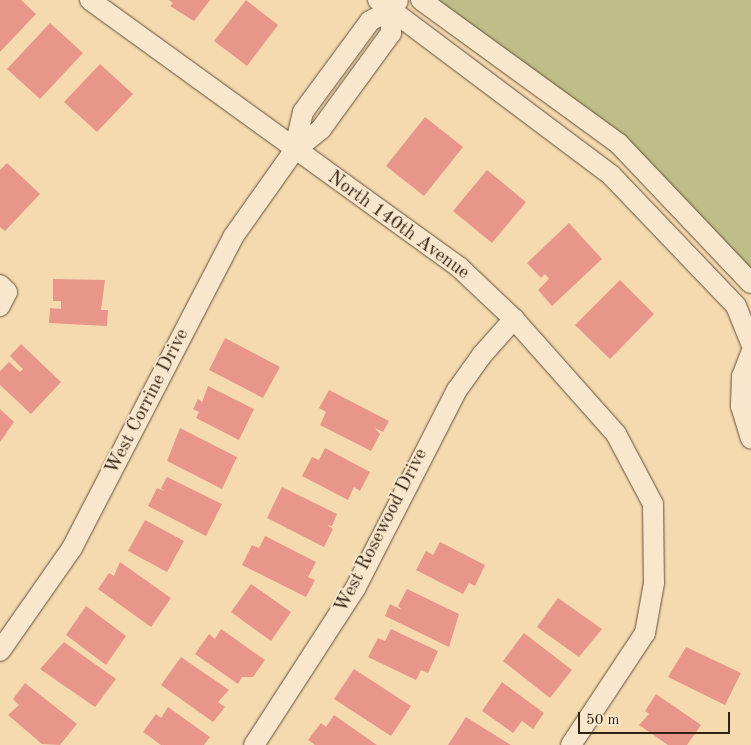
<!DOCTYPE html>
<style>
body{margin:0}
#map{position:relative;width:751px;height:745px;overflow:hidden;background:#f5dab0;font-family:"Old Standard TT",serif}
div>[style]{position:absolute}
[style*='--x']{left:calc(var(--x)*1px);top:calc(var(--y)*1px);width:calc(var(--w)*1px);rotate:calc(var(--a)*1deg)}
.green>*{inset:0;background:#c0be88}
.building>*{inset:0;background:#e9968a}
.roads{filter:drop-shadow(0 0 1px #62503b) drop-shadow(0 0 1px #62503b)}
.minor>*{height:20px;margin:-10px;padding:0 10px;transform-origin:10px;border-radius:10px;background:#f8e7cc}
span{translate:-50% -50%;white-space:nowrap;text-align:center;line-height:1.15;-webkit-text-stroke:4px #f8e7cc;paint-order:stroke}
.street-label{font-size:19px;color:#312214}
.scale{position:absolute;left:578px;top:712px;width:152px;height:22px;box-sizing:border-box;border:2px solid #312214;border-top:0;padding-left:6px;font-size:15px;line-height:18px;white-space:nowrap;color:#312214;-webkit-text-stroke:4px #f8e7cc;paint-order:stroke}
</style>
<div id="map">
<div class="green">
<div style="clip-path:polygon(432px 0,751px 0,751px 275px,671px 188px)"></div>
</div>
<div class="building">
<div style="clip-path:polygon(0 0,21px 0,36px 14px,0 52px)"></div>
<div style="clip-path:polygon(169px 0,210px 0,194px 21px,170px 6px,173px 3px)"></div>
<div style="clip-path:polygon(246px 0,278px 25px,247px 66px,214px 41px)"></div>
<div style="clip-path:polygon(50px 23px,83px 53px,40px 99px,7px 69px)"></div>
<div style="clip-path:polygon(100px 64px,133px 94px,97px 132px,64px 102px)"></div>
<div style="clip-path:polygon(425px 117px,463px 147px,424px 196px,386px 166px)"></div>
<div style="clip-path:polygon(7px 163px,40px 194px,5px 231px,0 227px,0 170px)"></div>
<div style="clip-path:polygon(487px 170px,526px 202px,492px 243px,453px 211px)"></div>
<div style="clip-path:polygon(569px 223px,602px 259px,552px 306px,538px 290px,549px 279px,545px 274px,541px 278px,527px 263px)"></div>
<div style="clip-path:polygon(53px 279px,105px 280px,101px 310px,108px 310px,107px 326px,49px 323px,50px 308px,61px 309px,61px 301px,53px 301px)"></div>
<div style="clip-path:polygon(620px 280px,654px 314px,610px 359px,575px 325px)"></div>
<div style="clip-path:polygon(225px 338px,280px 367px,263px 398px,209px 370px)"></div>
<div style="clip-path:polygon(21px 344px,61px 382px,31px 414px,0 385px,0 371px,9px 362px,20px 372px,23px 369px,10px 356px)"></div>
<div style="clip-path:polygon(208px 386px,254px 409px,239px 440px,196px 418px,199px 412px,193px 409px,198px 399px,202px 402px)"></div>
<div style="clip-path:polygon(329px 390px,389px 421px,383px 432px,375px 428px,380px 434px,371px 451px,320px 425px,326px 412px,319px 408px)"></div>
<div style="clip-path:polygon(0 409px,14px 422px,0 442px)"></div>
<div style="clip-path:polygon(180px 428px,237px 457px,222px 489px,167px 461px)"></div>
<div style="clip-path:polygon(325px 448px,370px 472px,360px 491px,354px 487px,348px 500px,302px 476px,312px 457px,319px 460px)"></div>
<div style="clip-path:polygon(167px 477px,222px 504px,206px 536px,148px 506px,157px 488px,164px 491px,161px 488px)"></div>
<div style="clip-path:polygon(282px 487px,337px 514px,332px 526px,327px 525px,333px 529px,324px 547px,267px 518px)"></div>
<div style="clip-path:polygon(145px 520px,184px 541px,167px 572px,128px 551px)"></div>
<div style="clip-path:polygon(265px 536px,316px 562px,308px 577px,315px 580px,306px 597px,242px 565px,252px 545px,259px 548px)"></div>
<div style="clip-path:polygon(440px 542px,485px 565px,475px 586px,469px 583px,463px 594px,416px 570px,426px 551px,433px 555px)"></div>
<div style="clip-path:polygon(120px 562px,171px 598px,151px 627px,98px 589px,109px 573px,114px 576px)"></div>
<div style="clip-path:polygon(251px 584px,291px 612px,271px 641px,231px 612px)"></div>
<div style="clip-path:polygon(407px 589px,459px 614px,449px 647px,385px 616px,390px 604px,402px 610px,398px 606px)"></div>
<div style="clip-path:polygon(558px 598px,602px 629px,579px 657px,537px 627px)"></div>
<div style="clip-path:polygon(86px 606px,126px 636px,106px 665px,66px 635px)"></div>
<div style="clip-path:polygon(221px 629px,265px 660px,253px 677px,242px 677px,238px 684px,195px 654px,209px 634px,215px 639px)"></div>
<div style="clip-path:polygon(391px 629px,438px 651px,428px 673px,421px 670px,416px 680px,368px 657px,378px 638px,385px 641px)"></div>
<div style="clip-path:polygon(524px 633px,572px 670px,550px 698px,503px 661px)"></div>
<div style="clip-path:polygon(64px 642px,116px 679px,95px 707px,40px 669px)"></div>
<div style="clip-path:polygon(686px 647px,741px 673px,725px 705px,668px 677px)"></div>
<div style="clip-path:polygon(181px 657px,229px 690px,218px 702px,225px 707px,213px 722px,161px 685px)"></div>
<div style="clip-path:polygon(354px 669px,411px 706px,391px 736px,334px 699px)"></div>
<div style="clip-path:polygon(502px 682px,544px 713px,533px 729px,522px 721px,513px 733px,482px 711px)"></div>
<div style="clip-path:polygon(25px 683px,77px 724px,60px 745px,42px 744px,8px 715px,19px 705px,13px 699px)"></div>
<div style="clip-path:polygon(656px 694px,701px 725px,687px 745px,668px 745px,639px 725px,649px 714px,645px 711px)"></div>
<div style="clip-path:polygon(168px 707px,210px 737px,204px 745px,161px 745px,143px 732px,156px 714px,161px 718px)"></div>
<div style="clip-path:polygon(334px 715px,377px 745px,315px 745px,308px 740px,321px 723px,326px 727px)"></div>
<div style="clip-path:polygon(466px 717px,511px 745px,448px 745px)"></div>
</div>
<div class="roads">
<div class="minor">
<div style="--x:90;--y:0;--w:457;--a:35.9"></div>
<div style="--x:460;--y:268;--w:74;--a:43.4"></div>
<div style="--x:514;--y:319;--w:154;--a:48.4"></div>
<div style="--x:616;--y:434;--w:79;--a:62.1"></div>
<div style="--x:653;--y:504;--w:79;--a:89.3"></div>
<div style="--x:654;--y:583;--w:51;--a:100.2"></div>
<div style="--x:645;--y:633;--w:134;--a:123.5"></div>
<div style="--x:378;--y:0;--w:291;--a:36.9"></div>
<div style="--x:611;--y:175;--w:181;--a:46.3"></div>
<div style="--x:736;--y:306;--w:40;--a:68"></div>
<div style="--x:421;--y:0;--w:243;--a:36"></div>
<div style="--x:618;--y:143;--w:193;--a:46.5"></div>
<div style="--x:294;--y:151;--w:40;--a:-77"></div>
<div style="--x:303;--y:112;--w:113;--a:-53.6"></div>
<div style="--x:370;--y:21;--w:24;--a:-28"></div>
<div style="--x:391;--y:10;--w:11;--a:-52"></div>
<div style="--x:0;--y:285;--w:10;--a:45"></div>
<div style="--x:7;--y:292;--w:16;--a:117"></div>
<div style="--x:751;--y:353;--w:25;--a:111"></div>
<div style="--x:742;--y:376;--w:30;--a:92"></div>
<div style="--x:741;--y:406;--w:34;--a:73"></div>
<div style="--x:0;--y:651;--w:126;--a:-55"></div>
<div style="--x:72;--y:548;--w:350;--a:-62.6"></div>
<div style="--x:233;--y:237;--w:105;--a:-54.7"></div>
<div style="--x:294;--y:151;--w:35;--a:-39"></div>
<div style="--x:321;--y:129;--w:119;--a:-53.9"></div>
<div style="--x:391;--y:33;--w:23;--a:-90"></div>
<div style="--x:254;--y:745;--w:186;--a:-57.1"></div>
<div style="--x:355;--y:589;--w:224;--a:-62.9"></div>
<div style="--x:457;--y:390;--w:43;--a:-54.5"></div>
<div style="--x:482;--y:355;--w:48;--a:-48.4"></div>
</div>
</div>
<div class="street-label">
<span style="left:398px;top:226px;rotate:36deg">North 140th Avenue</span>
<span style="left:148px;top:402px;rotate:-63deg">West Corrine Drive</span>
<span style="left:382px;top:531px;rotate:-63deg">West Rosewood Drive</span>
</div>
<div class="scale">50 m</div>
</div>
